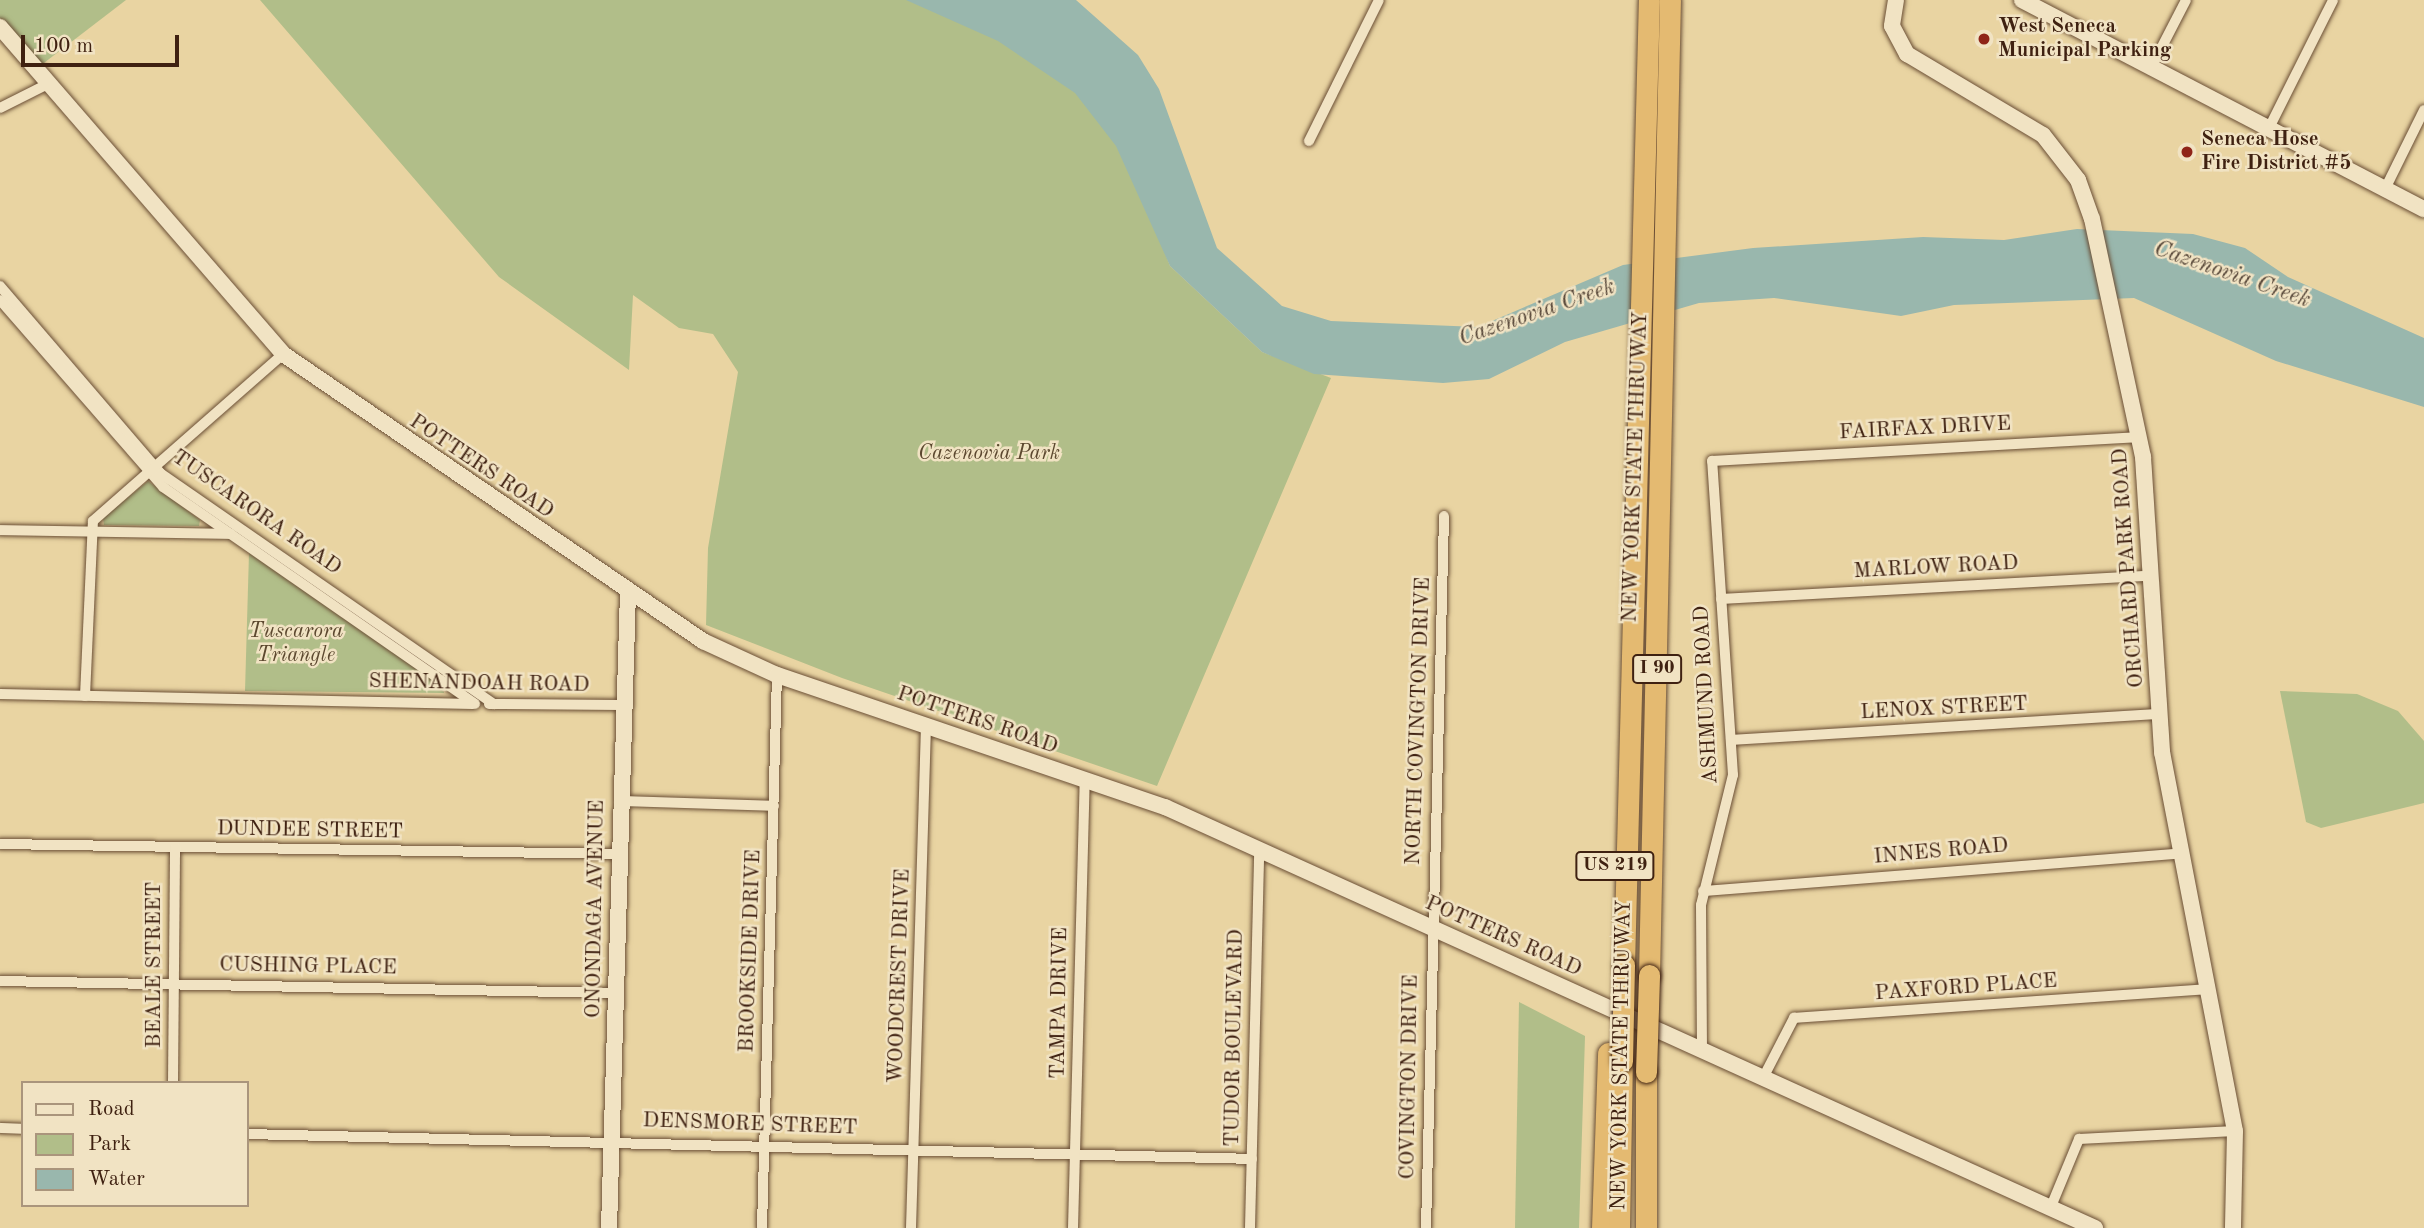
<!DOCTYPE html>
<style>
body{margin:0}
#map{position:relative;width:2424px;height:1228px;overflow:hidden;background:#e9d4a2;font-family:"Old Standard TT",serif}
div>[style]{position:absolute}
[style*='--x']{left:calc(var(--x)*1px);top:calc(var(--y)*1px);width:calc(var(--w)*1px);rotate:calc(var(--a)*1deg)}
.green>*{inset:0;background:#b1be89}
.water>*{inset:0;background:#99b7ad}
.roads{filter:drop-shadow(0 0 2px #6a4e35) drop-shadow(0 0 2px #6a4e35)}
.street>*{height:10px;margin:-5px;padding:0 5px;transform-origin:5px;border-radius:5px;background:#f1e3c3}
.secondary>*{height:16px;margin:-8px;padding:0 8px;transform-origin:8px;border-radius:8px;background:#f1e3c3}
.highway>*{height:21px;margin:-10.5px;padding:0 10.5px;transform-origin:10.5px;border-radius:10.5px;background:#e4ba71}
.bridges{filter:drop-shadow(0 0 2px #3f2111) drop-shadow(0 0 2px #3f2111)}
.highway-bridge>*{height:21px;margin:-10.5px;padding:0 10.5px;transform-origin:10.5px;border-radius:10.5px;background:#e4ba71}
.dots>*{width:19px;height:19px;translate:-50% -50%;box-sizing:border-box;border:4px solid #f1e3c3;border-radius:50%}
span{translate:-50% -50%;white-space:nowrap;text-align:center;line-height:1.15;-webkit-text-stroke:5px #f1e3c3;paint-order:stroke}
.shield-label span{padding:2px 5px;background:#f1e3c3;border:2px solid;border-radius:5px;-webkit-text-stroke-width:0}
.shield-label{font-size:19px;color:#3f2111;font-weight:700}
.poi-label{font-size:21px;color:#3f2111;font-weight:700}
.left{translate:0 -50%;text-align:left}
.street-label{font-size:21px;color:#3f2111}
.park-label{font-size:21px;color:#5c482f;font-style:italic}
.water-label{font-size:23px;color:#564638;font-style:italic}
.legend{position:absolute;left:21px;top:1081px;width:228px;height:126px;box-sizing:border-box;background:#f1e3c3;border:2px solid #aa957c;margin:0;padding:9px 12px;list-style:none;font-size:21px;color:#3f2111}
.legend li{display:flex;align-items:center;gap:14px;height:35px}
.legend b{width:35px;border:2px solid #aa957c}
.scale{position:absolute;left:21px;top:35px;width:158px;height:32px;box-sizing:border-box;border:4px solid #3f2111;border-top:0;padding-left:9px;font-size:21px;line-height:24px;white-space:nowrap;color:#3f2111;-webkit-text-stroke:5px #f1e3c3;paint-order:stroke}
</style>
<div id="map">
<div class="green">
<div style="clip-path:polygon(0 0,126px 0,40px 66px,0 20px)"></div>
<div style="clip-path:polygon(260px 0,940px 0,1020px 29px,1114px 123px,1170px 266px,1262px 352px,1331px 378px,1157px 786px,842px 678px,706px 625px,708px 548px,738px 372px,713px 334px,679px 328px,633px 295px,629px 370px,499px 277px)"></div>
<div style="clip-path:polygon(148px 481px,200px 520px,199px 526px,104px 525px,103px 518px)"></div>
<div style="clip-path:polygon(249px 553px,443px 687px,444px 693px,245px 691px)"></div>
<div style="clip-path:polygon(2280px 691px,2357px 694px,2398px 711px,2424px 741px,2424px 803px,2321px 828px,2306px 822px)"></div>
<div style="clip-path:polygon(1519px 1002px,1585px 1036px,1579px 1228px,1515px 1228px)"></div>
</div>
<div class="water">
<div style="clip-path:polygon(906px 0,1076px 0,1138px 55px,1159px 89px,1217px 248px,1282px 306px,1331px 321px,1478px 327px,1623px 265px,1753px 248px,1923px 237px,2004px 240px,2077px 229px,2193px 234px,2245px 248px,2288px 277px,2424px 338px,2424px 407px,2276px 361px,2134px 298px,1954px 305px,1901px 316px,1774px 298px,1699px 303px,1565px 342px,1489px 379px,1443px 383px,1314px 374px,1262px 352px,1170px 266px,1116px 146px,1075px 93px,998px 41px)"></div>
</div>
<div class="roads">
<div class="street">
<div style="--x:2152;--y:66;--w:74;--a:-62.7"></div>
<div style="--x:0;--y:108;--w:54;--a:-26.6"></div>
<div style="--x:2269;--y:128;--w:143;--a:-63.4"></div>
<div style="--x:1309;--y:141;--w:157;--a:-63.6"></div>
<div style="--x:2385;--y:189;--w:88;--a:-63.7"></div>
<div style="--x:0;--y:286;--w:246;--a:49.4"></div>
<div style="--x:160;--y:473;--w:406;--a:34.7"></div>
<div style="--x:0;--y:300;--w:248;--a:48.9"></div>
<div style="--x:163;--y:487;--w:380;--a:34.8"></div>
<div style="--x:0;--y:530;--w:231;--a:1"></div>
<div style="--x:1721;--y:599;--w:432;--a:-3.1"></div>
<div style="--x:0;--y:694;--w:473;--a:1.2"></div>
<div style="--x:85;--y:696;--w:175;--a:-87.4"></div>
<div style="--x:93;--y:521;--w:253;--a:-41.3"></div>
<div style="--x:489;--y:704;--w:132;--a:0.4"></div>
<div style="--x:1731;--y:740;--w:430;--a:-3.5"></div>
<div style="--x:619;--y:801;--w:155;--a:1.8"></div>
<div style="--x:0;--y:844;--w:618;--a:0.93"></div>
<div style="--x:1703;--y:891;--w:480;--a:-4.5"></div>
<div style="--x:0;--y:981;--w:615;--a:1.12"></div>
<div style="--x:1702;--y:1050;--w:145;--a:-90.4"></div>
<div style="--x:1701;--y:905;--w:134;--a:-76.2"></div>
<div style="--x:1733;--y:775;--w:315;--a:-93.8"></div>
<div style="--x:1712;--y:461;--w:429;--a:-3.2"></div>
<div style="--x:1763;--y:1078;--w:68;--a:-62.7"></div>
<div style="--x:1794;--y:1018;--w:415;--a:-4"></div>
<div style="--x:173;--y:1083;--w:236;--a:-89.5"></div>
<div style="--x:0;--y:1128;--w:23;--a:2"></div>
<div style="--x:247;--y:1134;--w:1005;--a:1.42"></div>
<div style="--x:2050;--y:1209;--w:76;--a:-67.5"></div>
<div style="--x:2079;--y:1139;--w:156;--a:-2.9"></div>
<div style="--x:762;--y:1228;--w:553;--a:-88.45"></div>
<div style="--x:911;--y:1228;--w:502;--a:-88.29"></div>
<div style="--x:1073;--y:1228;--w:449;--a:-88.5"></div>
<div style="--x:1250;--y:1228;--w:379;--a:-88.6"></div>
<div style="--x:1426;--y:1228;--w:712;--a:-88.55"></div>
</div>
<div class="secondary">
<div style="--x:1896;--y:0;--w:26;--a:99"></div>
<div style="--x:1892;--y:26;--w:32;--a:62"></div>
<div style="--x:1907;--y:54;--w:158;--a:30.8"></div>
<div style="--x:2043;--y:135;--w:57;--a:52.1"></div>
<div style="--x:2078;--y:180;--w:41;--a:70.3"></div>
<div style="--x:2092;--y:219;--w:243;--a:77.9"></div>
<div style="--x:2143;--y:457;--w:296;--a:86.3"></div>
<div style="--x:2162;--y:752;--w:386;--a:79.1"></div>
<div style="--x:2235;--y:1131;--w:97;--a:91.2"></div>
<div style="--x:2022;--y:0;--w:453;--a:27.5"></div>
<div style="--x:0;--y:27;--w:432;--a:49.1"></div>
<div style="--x:283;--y:354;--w:509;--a:34.35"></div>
<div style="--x:703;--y:641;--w:81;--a:24.7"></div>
<div style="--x:777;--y:675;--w:410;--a:18.8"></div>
<div style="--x:1165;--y:807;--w:1021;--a:24.36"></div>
<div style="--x:609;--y:1228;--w:636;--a:-88.29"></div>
</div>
<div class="highway">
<div style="--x:1624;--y:965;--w:965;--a:-88.52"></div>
<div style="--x:1649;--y:975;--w:975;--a:-88.77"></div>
<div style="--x:1602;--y:1228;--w:175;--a:-88"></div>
<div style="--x:1619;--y:1228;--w:164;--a:-89"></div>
<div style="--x:1646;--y:1228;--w:156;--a:-90"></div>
</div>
</div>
<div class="bridges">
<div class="highway-bridge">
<div style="--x:1622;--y:1061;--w:96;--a:-88.8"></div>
<div style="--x:1646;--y:1072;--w:97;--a:-88.2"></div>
</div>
</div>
<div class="dots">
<div style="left:1984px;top:39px;background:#8f2418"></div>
<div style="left:2187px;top:152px;background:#8f2418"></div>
</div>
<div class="shield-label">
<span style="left:1657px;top:669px">I 90</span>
<span style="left:1615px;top:866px">US 219</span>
</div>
<div class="poi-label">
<span class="left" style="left:1998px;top:39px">West Seneca<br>Municipal Parking</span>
<span class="left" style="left:2201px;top:152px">Seneca Hose<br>Fire District #5</span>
</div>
<div class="street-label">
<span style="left:1925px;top:429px;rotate:-3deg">FAIRFAX DRIVE</span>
<span style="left:481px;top:467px;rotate:34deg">POTTERS ROAD</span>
<span style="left:1636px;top:467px;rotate:-88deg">NEW YORK STATE THRUWAY</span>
<span style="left:256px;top:513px;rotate:35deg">TUSCARORA ROAD</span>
<span style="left:1936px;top:568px;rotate:-3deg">MARLOW ROAD</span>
<span style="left:2129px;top:568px;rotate:-94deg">ORCHARD PARK ROAD</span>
<span style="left:479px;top:684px;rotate:1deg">SHENANDOAH ROAD</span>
<span style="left:1707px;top:695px;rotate:-93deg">ASHMUND ROAD</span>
<span style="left:1944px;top:709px;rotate:-3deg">LENOX STREET</span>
<span style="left:977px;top:721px;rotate:19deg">POTTERS ROAD</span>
<span style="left:1419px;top:721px;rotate:-88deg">NORTH COVINGTON DRIVE</span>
<span style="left:310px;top:831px;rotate:1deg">DUNDEE STREET</span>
<span style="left:1941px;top:852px;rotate:-5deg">INNES ROAD</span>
<span style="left:596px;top:909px;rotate:-89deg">ONONDAGA AVENUE</span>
<span style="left:1503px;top:937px;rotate:24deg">POTTERS ROAD</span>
<span style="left:751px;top:951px;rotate:-88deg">BROOKSIDE DRIVE</span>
<span style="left:155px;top:965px;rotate:-90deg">BEALE STREET</span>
<span style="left:308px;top:967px;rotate:1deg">CUSHING PLACE</span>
<span style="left:900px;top:976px;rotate:-88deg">WOODCREST DRIVE</span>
<span style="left:1966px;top:988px;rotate:-4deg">PAXFORD PLACE</span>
<span style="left:1060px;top:1003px;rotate:-89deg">TAMPA DRIVE</span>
<span style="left:1235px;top:1038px;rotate:-89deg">TUDOR BOULEVARD</span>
<span style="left:1622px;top:1055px;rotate:-89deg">NEW YORK STATE THRUWAY</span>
<span style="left:1410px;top:1077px;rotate:-89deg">COVINGTON DRIVE</span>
<span style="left:750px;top:1125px;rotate:2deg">DENSMORE STREET</span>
</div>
<div class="park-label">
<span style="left:989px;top:454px">Cazenovia Park</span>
<span style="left:296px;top:644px">Tuscarora<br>Triangle</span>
</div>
<div class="water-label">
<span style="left:2232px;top:275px;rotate:19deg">Cazenovia Creek</span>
<span style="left:1537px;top:313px;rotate:-19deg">Cazenovia Creek</span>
</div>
<ul class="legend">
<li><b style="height:9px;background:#f1e3c3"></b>Road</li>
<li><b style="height:19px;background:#b1be89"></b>Park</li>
<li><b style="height:19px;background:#99b7ad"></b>Water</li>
</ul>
<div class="scale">100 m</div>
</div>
